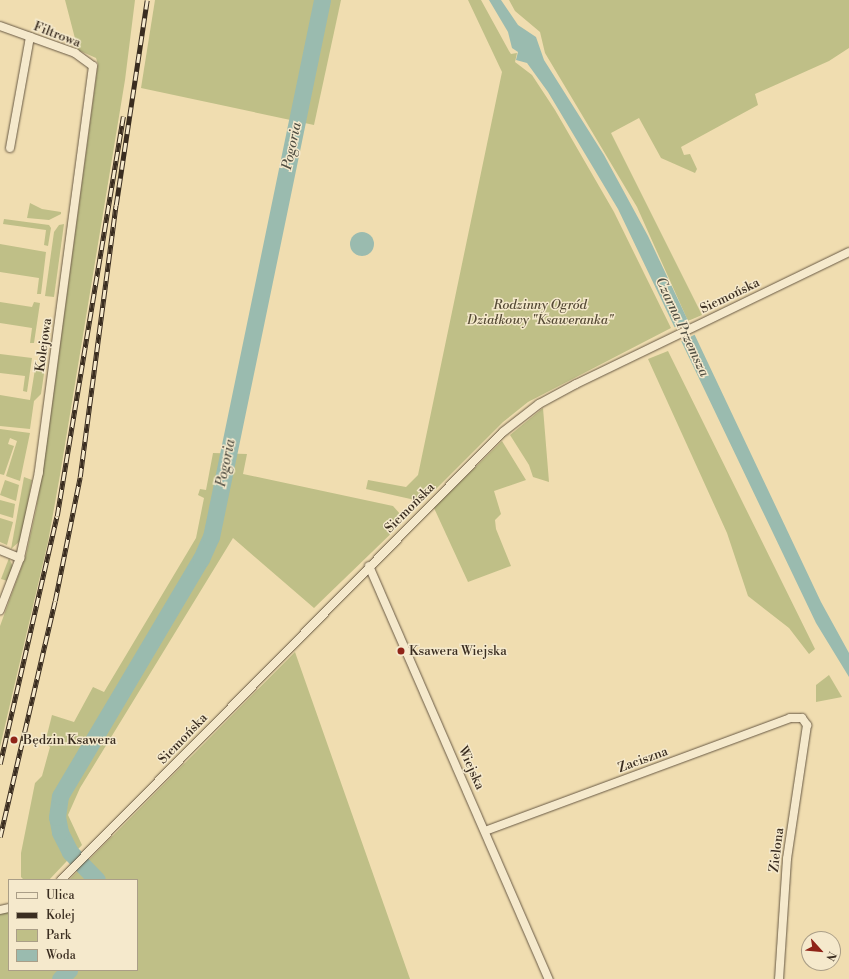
<!DOCTYPE html>
<meta charset="utf-8">
<style>
body{margin:0}
#map{position:relative;width:849px;height:979px;overflow:hidden;background:#f0ddb0;font-family:"Libre Bodoni",serif}
div>[style]{position:absolute}
[style*='--x']{left:calc(var(--x)*1px);top:calc(var(--y)*1px);width:calc(var(--w)*1px);rotate:calc(var(--a)*1deg)}
.green>*{inset:0;background:#bfbf87}
.water>*{inset:0;background:#9abbaf}
.round{border-radius:50%}
.pier>*{inset:0;background:#f0ddb0}
.river>*{height:17px;margin:-8.5px;padding:0 8.5px;transform-origin:8.5px;border-radius:8.5px;background:#9abbaf}
.roads{filter:drop-shadow(0 0 1px #685944) drop-shadow(0 0 1px #685944)}
.minor>*{height:8px;margin:-4px;padding:0 4px;transform-origin:4px;border-radius:4px;background:#f5e9cc}
.rail>*{height:4.5px;margin-top:-2.25px;transform-origin:0;background:repeating-linear-gradient(90deg,#f5e9cc 0 9px,#3a2d20 0 18px);box-sizing:border-box;border-block:1px solid #3a2d20}
.dots>*{width:11px;height:11px;translate:-50% -50%;box-sizing:border-box;border:2px solid #f5e9cc;border-radius:50%}
span{translate:-50% -50%;white-space:nowrap;text-align:center;line-height:1.15;-webkit-text-stroke:3px #f5e9cc;paint-order:stroke}
.street-label{font-size:13px;color:#3a2d20}
.park-label{font-size:13px;color:#554a35;font-style:italic}
.poi-label{font-size:13px;color:#3a2d20}
.left{translate:0 -50%;text-align:left}
.water-label{font-size:14px;color:#525044;font-style:italic}
.legend{position:absolute;left:8px;top:879px;width:130px;height:92px;box-sizing:border-box;background:#f5e9cc;border:1px solid #aa9e87;margin:0;padding:5px 7px;list-style:none;font-size:12px;color:#3a2d20}
.legend li{display:flex;align-items:center;gap:8px;height:20px}
.legend b{width:20px;border:1px solid #aa9e87}
.north{position:absolute;left:801px;top:931px;width:40px;height:40px;box-sizing:border-box;background:#f5e9cc;border:1px solid #aa9e87;border-radius:50%;rotate:117deg;font-size:11px;font-weight:700;line-height:16px;text-align:center;color:#3a2d20}
.north::after{content:'';display:block;margin:auto;width:14px;height:18px;background:#8f2418;clip-path:polygon(50% 0,100% 100%,50% 72%,0 100%)}
</style>
<div id="map">
<div class="green">
<div style="clip-path:polygon(65px 0,135px 0,125px 80px,60px 475px,48px 542px,0 747px,0 626px,26px 555px,36px 510px,48px 435px,98px 64px,96px 58px,78px 50px)"></div>
<div style="clip-path:polygon(155px 0,341px 0,314px 125px,141px 88px)"></div>
<div style="clip-path:polygon(468px 0,481px 0,509px 51px,511px 54px,517px 53px,515px 62px,532px 75px,555px 110px,614px 212px,671px 328px,528px 402px,503px 422px,431px 494px,426px 498px,415px 500px,366px 489px,368px 480px,406px 487px,418px 475px,502px 72px)"></div>
<div style="clip-path:polygon(509px 0,849px 0,849px 48px,829px 61px,755px 94px,758px 105px,681px 147px,684px 155px,690px 154px,697px 169px,695px 173px,661px 158px,639px 118px,611px 133px,702px 315px,688px 321px,637px 207px,545px 53px,540px 32px,515px 11px)"></div>
<div style="clip-path:polygon(30px 203px,42px 209px,61px 212px,61px 214px,49px 220px,27px 218px)"></div>
<div style="clip-path:polygon(4px 219px,49px 225px,51px 228px,48px 246px,44px 245px,46px 230px,3px 224px)"></div>
<div style="clip-path:polygon(64px 224px,54px 297px,45px 296px,54px 232px,59px 225px)"></div>
<div style="clip-path:polygon(0 244px,46px 252px,41px 294px,37px 294px,39px 278px,0 272px)"></div>
<div style="clip-path:polygon(0 302px,32px 307px,34px 302px,40px 303px,34px 343px,30px 343px,32px 328px,0 323px)"></div>
<div style="clip-path:polygon(668px 351px,815px 649px,809px 654px,789px 628px,748px 596px,727px 533px,648px 359px)"></div>
<div style="clip-path:polygon(0 354px,32px 358px,27px 392px,23px 391px,25px 376px,0 373px)"></div>
<div style="clip-path:polygon(40px 366px,45px 367px,41px 394px,34px 401px,30px 429px,0 426px,0 395px,30px 400px,35px 369px)"></div>
<div style="clip-path:polygon(543px 408px,549px 482px,533px 477px,529px 465px,510px 435px)"></div>
<div style="clip-path:polygon(0 429px,30px 433px,20px 481px,6px 476px,17px 441px,10px 438px,8px 444px,14px 446px,4px 475px,0 474px)"></div>
<div style="clip-path:polygon(502px 441px,526px 480px,494px 491px,501px 514px,495px 520px,496px 529px,511px 566px,468px 582px,434px 508px)"></div>
<div style="clip-path:polygon(213px 453px,247px 454px,243px 474px,393px 506px,401px 515px,401px 524px,314px 608px,233px 538px,80px 788px,68px 815px,82px 845px,49px 880px,24px 880px,21px 877px,21px 853px,35px 783px,42px 776px,50px 747px,45px 743px,52px 715px,74px 722px,93px 687px,104px 692px,196px 538px,204px 498px,198px 495px,200px 489px,206px 490px)"></div>
<div style="clip-path:polygon(24px 477px,32px 480px,21px 540px,11px 549px)"></div>
<div style="clip-path:polygon(5px 480px,19px 485px,16px 501px,0 495px)"></div>
<div style="clip-path:polygon(0 500px,15px 504px,13px 518px,0 514px)"></div>
<div style="clip-path:polygon(0 518px,13px 522px,7px 545px,0 542px)"></div>
<div style="clip-path:polygon(9px 558px,13px 567px,8px 581px,1px 579px)"></div>
<div style="clip-path:polygon(295px 652px,410px 979px,0 979px,0 914px,9px 910px,9px 970px,137px 970px,137px 880px,69px 880px)"></div>
<div style="clip-path:polygon(829px 675px,842px 697px,816px 702px,816px 685px)"></div>
</div>
<div class="water">
<div style="clip-path:polygon(489px 0,501px 0,518px 25px,536px 37px,544px 60px,604px 155px,648px 236px,821px 602px,849px 653px,849px 677px,816px 623px,618px 209px,548px 92px,527px 63px,516px 60px,518px 52px,512px 48px,508px 32px)"></div>
<div class="round" style="left:350px;top:232px;width:24px;height:24px"></div>
</div>
<div class="pier">
<div style="clip-path:polygon(690px 320px,696px 334px,680px 342px,673px 328px)"></div>
</div>
<div class="river">
<div style="--x:97;--y:880;--w:39;--a:-134"></div>
<div style="--x:70;--y:852;--w:22;--a:-117"></div>
<div style="--x:60;--y:832;--w:15;--a:-101"></div>
<div style="--x:57;--y:817;--w:21;--a:-82"></div>
<div style="--x:60;--y:796;--w:276;--a:-59.3"></div>
<div style="--x:201;--y:559;--w:24;--a:-66"></div>
<div style="--x:211;--y:537;--w:548;--a:-78.32"></div>
<div style="--x:60;--y:979;--w:13;--a:-45"></div>
</div>
<div class="roads">
<div class="minor">
<div style="--x:0;--y:26;--w:80;--a:19.8"></div>
<div style="--x:75;--y:53;--w:22;--a:36"></div>
<div style="--x:93;--y:66;--w:410;--a:97.6"></div>
<div style="--x:39;--y:472;--w:88;--a:102.5"></div>
<div style="--x:20;--y:558;--w:56;--a:111"></div>
<div style="--x:10;--y:148;--w:113;--a:-79.8"></div>
<div style="--x:0;--y:550;--w:22;--a:22"></div>
<div style="--x:369;--y:566;--w:451;--a:66.5"></div>
<div style="--x:485;--y:831;--w:325;--a:-20.3"></div>
<div style="--x:790;--y:718;--w:12;--a:0"></div>
<div style="--x:802;--y:718;--w:9;--a:54"></div>
<div style="--x:807;--y:725;--w:135;--a:98.5"></div>
<div style="--x:787;--y:859;--w:120;--a:93.8"></div>
<div style="--x:61;--y:880;--w:629;--a:-45.39"></div>
<div style="--x:503;--y:432;--w:46;--a:-37.9"></div>
<div style="--x:539;--y:404;--w:42;--a:-28.4"></div>
<div style="--x:576;--y:384;--w:303;--a:-25.8"></div>
<div style="--x:0;--y:910;--w:9;--a:-13"></div>
</div>
</div>
<div class="rail">
<div style="--x:0;--y:764;--w:254;--a:-77.1"></div>
<div style="--x:57;--y:516;--w:405;--a:-80.6"></div>
<div style="--x:0;--y:837;--w:242;--a:-76.9"></div>
<div style="--x:55;--y:601;--w:126;--a:-78.6"></div>
<div style="--x:80;--y:477;--w:274;--a:-82.5"></div>
<div style="--x:116;--y:205;--w:207;--a:-81.4"></div>
</div>
<div class="dots">
<div style="left:401px;top:651px;background:#8f2418"></div>
<div style="left:14px;top:740px;background:#8f2418"></div>
</div>
<div class="street-label">
<span style="left:57px;top:35px;rotate:21deg">Filtrowa</span>
<span style="left:730px;top:296px;rotate:-26deg">Siemońska</span>
<span style="left:44px;top:345px;rotate:-82deg">Kolejowa</span>
<span style="left:410px;top:508px;rotate:-45deg">Siemońska</span>
<span style="left:183px;top:739px;rotate:-46deg">Siemońska</span>
<span style="left:643px;top:760px;rotate:-20deg">Zaciszna</span>
<span style="left:471px;top:768px;rotate:66deg">Wiejska</span>
<span style="left:777px;top:850px;rotate:-83deg">Zielona</span>
</div>
<div class="park-label">
<span style="left:540px;top:313px">Rodzinny Ogród<br>Działkowy "Ksaweranka"</span>
</div>
<div class="poi-label">
<span class="left" style="left:409px;top:651px">Ksawera Wiejska</span>
<span class="left" style="left:23px;top:740px">Będzin Ksawera</span>
</div>
<div class="water-label">
<span style="left:292px;top:146px;rotate:-78deg">Pogoria</span>
<span style="left:682px;top:327px;rotate:65deg">Czarna Przemsza</span>
<span style="left:226px;top:463px;rotate:-78deg">Pogoria</span>
</div>
<ul class="legend">
<li><b style="height:5px;background:#f5e9cc"></b>Ulica</li>
<li><b style="height:5px;background:#3a2d20"></b>Kolej</li>
<li><b style="height:11px;background:#bfbf87"></b>Park</li>
<li><b style="height:11px;background:#9abbaf"></b>Woda</li>
</ul>
<div class="north">N</div>
</div>
